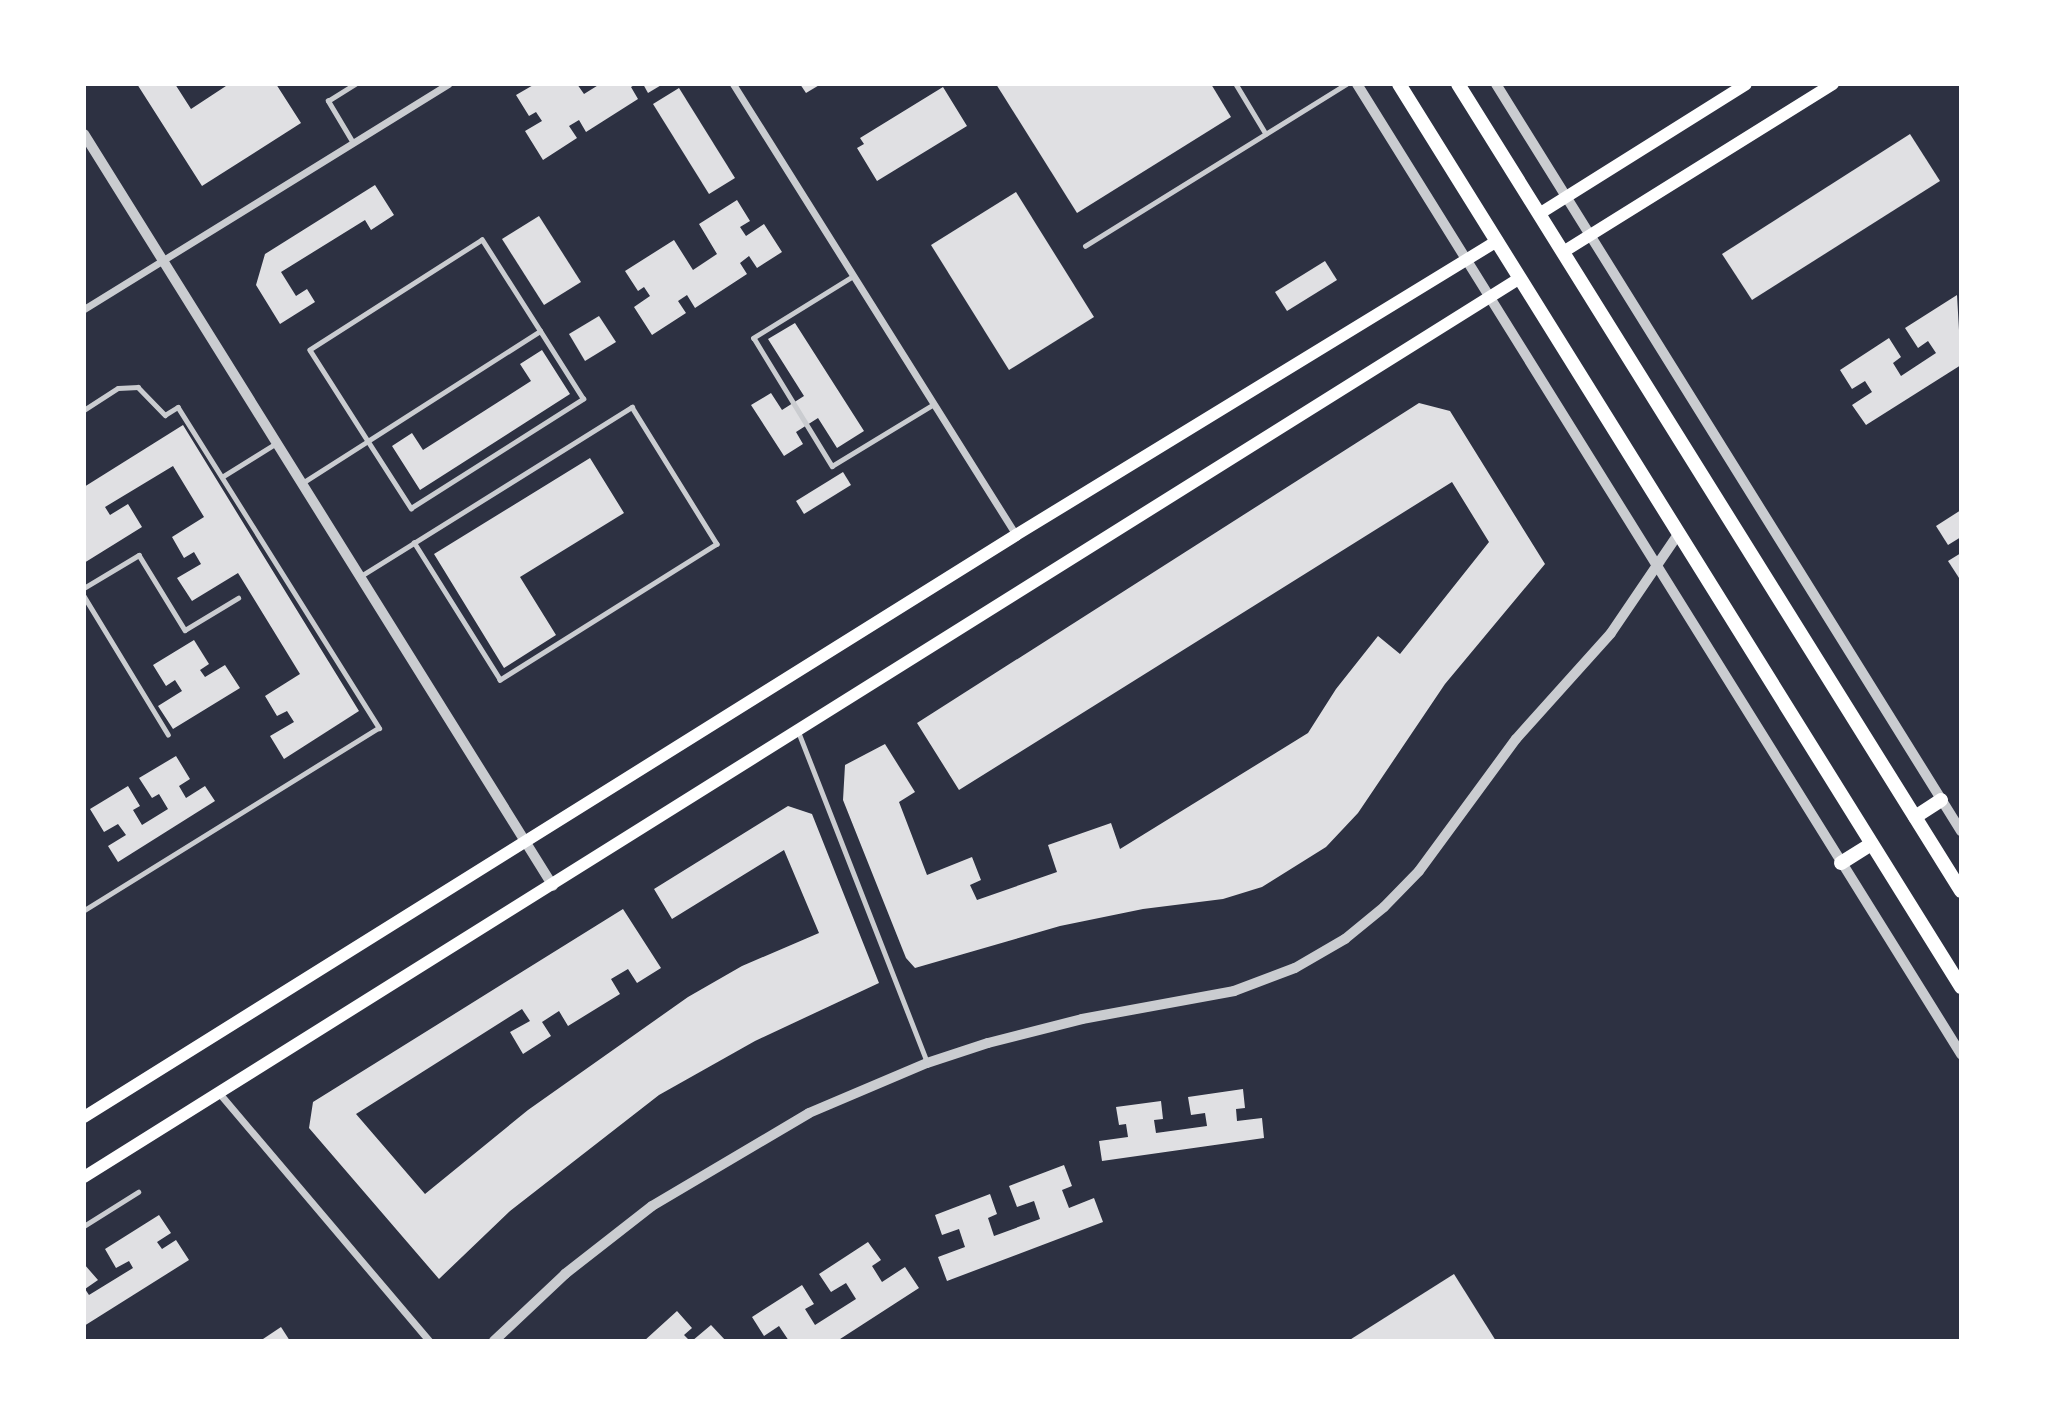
<!DOCTYPE html>
<style>
body{margin:0}
#map{position:relative;width:2045px;height:1425px;overflow:hidden;background:#2d3142;font-family:"Space Grotesk",sans-serif}
div>[style]{position:absolute}
[style*='--x']{left:calc(var(--x)*1px);top:calc(var(--y)*1px);width:calc(var(--w)*1px);rotate:calc(var(--a)*1deg)}
.building>*{inset:0;background:#e0e0e3}
.service>*{height:4.5px;margin:-2.25px;padding:0 2.25px;transform-origin:2.25px;border-radius:2.25px;background:#caccd0}
.minor>*{height:7px;margin:-3.5px;padding:0 3.5px;transform-origin:3.5px;border-radius:3.5px;background:#caccd0}
.tertiary>*{height:10px;margin:-5px;padding:0 5px;transform-origin:5px;border-radius:5px;background:#caccd0}
.secondary>*{height:12px;margin:-6px;padding:0 6px;transform-origin:6px;border-radius:6px;background:#fff}
.primary>*{height:14px;margin:-7px;padding:0 7px;transform-origin:7px;border-radius:7px;background:#fff}
span{translate:-50% -50%;white-space:nowrap;text-align:center;line-height:1.15;-webkit-text-stroke:7px #fff;paint-order:stroke}
.frame{position:absolute;inset:0;border:86px solid #fff;pointer-events:none}
</style>
<div id="map">
<div class="building">
<div style="clip-path:polygon(137px 84px,175px 84px,191px 109px,229px 84px,276px 84px,301px 123px,202px 186px)"></div>
<div style="clip-path:polygon(535px 84px,577px 84px,584px 94px,600px 84px,636px 84px,631px 87px,638px 99px,586px 132px,579px 120px,569px 126px,577px 138px,543px 160px,525px 131px,542px 121px,536px 112px,529px 116px,516px 95px)"></div>
<div style="clip-path:polygon(643px 84px,663px 84px,648px 93px)"></div>
<div style="clip-path:polygon(800px 84px,821px 84px,806px 93px)"></div>
<div style="clip-path:polygon(996px 84px,1211px 84px,1231px 117px,1077px 213px)"></div>
<div style="clip-path:polygon(943px 87px,967px 126px,877px 181px,857px 148px,864px 144px,860px 138px)"></div>
<div style="clip-path:polygon(679px 88px,735px 178px,709px 194px,653px 104px)"></div>
<div style="clip-path:polygon(1910px 134px,1940px 181px,1752px 300px,1722px 254px)"></div>
<div style="clip-path:polygon(375px 185px,394px 215px,371px 230px,365px 220px,281px 272px,296px 296px,307px 289px,315px 302px,280px 324px,256px 285px,265px 254px)"></div>
<div style="clip-path:polygon(1016px 192px,1094px 317px,1009px 370px,931px 245px)"></div>
<div style="clip-path:polygon(737px 200px,750px 221px,740px 227px,746px 236px,764px 224px,782px 252px,757px 268px,749px 256px,740px 263px,747px 274px,695px 308px,687px 295px,678px 301px,686px 313px,652px 335px,634px 307px,650px 296px,644px 287px,638px 291px,625px 271px,674px 240px,693px 270px,717px 254px,699px 224px)"></div>
<div style="clip-path:polygon(539px 216px,581px 282px,544px 305px,502px 239px)"></div>
<div style="clip-path:polygon(1325px 261px,1337px 280px,1287px 311px,1275px 292px)"></div>
<div style="clip-path:polygon(1957px 295px,1961px 365px,1866px 425px,1852px 405px,1872px 392px,1865px 381px,1852px 389px,1840px 370px,1889px 338px,1901px 357px,1893px 363px,1901px 376px,1936px 353px,1928px 341px,1918px 348px,1905px 328px)"></div>
<div style="clip-path:polygon(599px 316px,616px 342px,585px 361px,569px 334px)"></div>
<div style="clip-path:polygon(795px 323px,864px 431px,837px 448px,818px 418px,796px 432px,803px 444px,784px 456px,751px 405px,771px 393px,782px 410px,804px 396px,768px 339px)"></div>
<div style="clip-path:polygon(542px 350px,570px 394px,420px 490px,392px 446px,412px 433px,423px 450px,531px 381px,520px 364px)"></div>
<div style="clip-path:polygon(1419px 403px,1450px 411px,1545px 564px,1445px 684px,1358px 813px,1326px 847px,1262px 887px,1223px 899px,1143px 909px,1060px 926px,915px 968px,906px 958px,843px 800px,845px 765px,885px 744px,915px 792px,899px 802px,927px 875px,972px 857px,981px 880px,970px 885px,977px 900px,1057px 872px,1048px 845px,1111px 823px,1120px 849px,1308px 733px,1336px 689px,1378px 636px,1400px 654px,1489px 542px,1452px 482px,959px 790px,917px 723px)"></div>
<div style="clip-path:polygon(183px 425px,359px 711px,284px 759px,270px 736px,294px 722px,287px 711px,277px 716px,265px 696px,300px 674px,238px 573px,192px 601px,177px 578px,201px 564px,194px 552px,184px 558px,172px 537px,204px 517px,173px 466px,105px 507px,110px 515px,128px 504px,142px 527px,84px 563px,84px 487px)"></div>
<div style="clip-path:polygon(590px 458px,624px 513px,520px 577px,556px 635px,504px 668px,434px 554px)"></div>
<div style="clip-path:polygon(843px 472px,851px 485px,804px 514px,796px 501px)"></div>
<div style="clip-path:polygon(1961px 510px,1961px 537px,1948px 545px,1936px 526px)"></div>
<div style="clip-path:polygon(1961px 553px,1961px 581px,1948px 561px)"></div>
<div style="clip-path:polygon(194px 640px,209px 664px,200px 670px,205px 677px,225px 665px,240px 688px,173px 729px,158px 706px,182px 691px,175px 680px,166px 686px,153px 665px)"></div>
<div style="clip-path:polygon(176px 756px,190px 779px,179px 786px,186px 798px,205px 786px,215px 801px,118px 862px,108px 846px,126px 835px,118px 824px,104px 832px,90px 809px,128px 786px,140px 806px,133px 810px,142px 825px,168px 809px,159px 794px,152px 798px,139px 778px)"></div>
<div style="clip-path:polygon(788px 806px,812px 814px,879px 983px,755px 1041px,659px 1095px,510px 1211px,439px 1279px,309px 1128px,313px 1102px,623px 909px,661px 968px,637px 983px,628px 969px,611px 979px,620px 994px,568px 1026px,559px 1011px,542px 1022px,551px 1036px,523px 1054px,510px 1032px,530px 1021px,522px 1009px,356px 1114px,425px 1194px,528px 1110px,688px 997px,742px 966px,819px 933px,784px 850px,672px 919px,654px 889px)"></div>
<div style="clip-path:polygon(1243px 1089px,1245px 1108px,1236px 1109px,1237px 1121px,1262px 1118px,1264px 1138px,1102px 1161px,1099px 1141px,1128px 1137px,1126px 1124px,1119px 1125px,1116px 1107px,1161px 1101px,1163px 1119px,1154px 1120px,1156px 1133px,1207px 1126px,1205px 1113px,1191px 1115px,1188px 1097px)"></div>
<div style="clip-path:polygon(1064px 1165px,1072px 1186px,1062px 1190px,1069px 1208px,1094px 1198px,1103px 1222px,947px 1281px,938px 1257px,965px 1247px,959px 1229px,942px 1235px,935px 1215px,990px 1194px,997px 1214px,988px 1218px,994px 1236px,1040px 1219px,1034px 1201px,1017px 1207px,1009px 1186px)"></div>
<div style="clip-path:polygon(159px 1215px,171px 1233px,157px 1242px,162px 1249px,176px 1240px,189px 1260px,84px 1326px,84px 1264px,98px 1280px,85px 1289px,89px 1295px,133px 1268px,129px 1261px,116px 1268px,105px 1249px)"></div>
<div style="clip-path:polygon(868px 1242px,881px 1260px,872px 1266px,882px 1282px,905px 1267px,919px 1288px,837px 1341px,789px 1341px,779px 1326px,764px 1336px,752px 1317px,802px 1285px,814px 1304px,805px 1309px,815px 1325px,856px 1299px,846px 1283px,831px 1292px,819px 1274px)"></div>
<div style="clip-path:polygon(1454px 1274px,1496px 1341px,1348px 1341px)"></div>
<div style="clip-path:polygon(677px 1311px,692px 1328px,684px 1335px,690px 1341px,644px 1341px)"></div>
<div style="clip-path:polygon(711px 1325px,726px 1341px,692px 1341px)"></div>
<div style="clip-path:polygon(281px 1327px,290px 1341px,260px 1341px)"></div>
</div>
<div class="service">
<div style="--x:1236;--y:84;--w:58;--a:59"></div>
<div style="--x:353;--y:143;--w:49;--a:-120.8"></div>
<div style="--x:328;--y:101;--w:32;--a:-32"></div>
<div style="--x:1085;--y:246;--w:307;--a:-31.8"></div>
<div style="--x:854;--y:276;--w:118;--a:148.2"></div>
<div style="--x:754;--y:338;--w:150;--a:58.6"></div>
<div style="--x:832;--y:466;--w:119;--a:-31.3"></div>
<div style="--x:84;--y:410;--w:40;--a:-32.9"></div>
<div style="--x:118;--y:388;--w:20;--a:-3"></div>
<div style="--x:138;--y:387;--w:39;--a:46"></div>
<div style="--x:165;--y:415;--w:15;--a:-32"></div>
<div style="--x:178;--y:407;--w:379;--a:57.9"></div>
<div style="--x:379;--y:728;--w:347;--a:148.2"></div>
<div style="--x:222;--y:477;--w:62;--a:-31.9"></div>
<div style="--x:304;--y:482;--w:76;--a:-32.6"></div>
<div style="--x:368;--y:441;--w:204;--a:-32.6"></div>
<div style="--x:540;--y:331;--w:108;--a:-122.5"></div>
<div style="--x:482;--y:240;--w:204;--a:147.4"></div>
<div style="--x:310;--y:350;--w:108;--a:57.5"></div>
<div style="--x:368;--y:441;--w:80;--a:57.3"></div>
<div style="--x:411;--y:508;--w:204;--a:-32.4"></div>
<div style="--x:583;--y:399;--w:80;--a:-122.3"></div>
<div style="--x:361;--y:576;--w:62;--a:-31.9"></div>
<div style="--x:414;--y:543;--w:257;--a:-32"></div>
<div style="--x:632;--y:407;--w:161;--a:58.2"></div>
<div style="--x:717;--y:544;--w:256;--a:147.9"></div>
<div style="--x:500;--y:680;--w:162;--a:-122.1"></div>
<div style="--x:84;--y:588;--w:64;--a:-31"></div>
<div style="--x:139;--y:555;--w:88;--a:58.5"></div>
<div style="--x:185;--y:630;--w:62;--a:-31.1"></div>
<div style="--x:84;--y:596;--w:162;--a:58.7"></div>
<div style="--x:799;--y:733;--w:353;--a:68.7"></div>
<div style="--x:84;--y:1226;--w:64;--a:-32.2"></div>
</div>
<div class="minor">
<div style="--x:733;--y:84;--w:532;--a:57.89"></div>
<div style="--x:84;--y:309;--w:428;--a:-31.7"></div>
<div style="--x:219;--y:1093;--w:325;--a:49.7"></div>
</div>
<div class="tertiary">
<div style="--x:1357;--y:84;--w:1143;--a:58.09"></div>
<div style="--x:1496;--y:84;--w:880;--a:58.1"></div>
<div style="--x:84;--y:134;--w:886;--a:58.05"></div>
<div style="--x:494;--y:1341;--w:98;--a:-43.3"></div>
<div style="--x:565;--y:1274;--w:110;--a:-38"></div>
<div style="--x:652;--y:1206;--w:182;--a:-30.6"></div>
<div style="--x:809;--y:1113;--w:128;--a:-23"></div>
<div style="--x:927;--y:1063;--w:64;--a:-18.2"></div>
<div style="--x:988;--y:1043;--w:97;--a:-14.3"></div>
<div style="--x:1082;--y:1019;--w:155;--a:-10.4"></div>
<div style="--x:1234;--y:991;--w:65;--a:-20.7"></div>
<div style="--x:1295;--y:968;--w:58;--a:-30.1"></div>
<div style="--x:1345;--y:939;--w:50;--a:-39.4"></div>
<div style="--x:1384;--y:907;--w:50;--a:-45.8"></div>
<div style="--x:1419;--y:871;--w:164;--a:-53.7"></div>
<div style="--x:1516;--y:739;--w:142;--a:-48.1"></div>
<div style="--x:1611;--y:633;--w:121;--a:-55.8"></div>
</div>
<div class="secondary">
<div style="--x:1539;--y:214;--w:244;--a:-32.1"></div>
<div style="--x:1563;--y:252;--w:318;--a:-31.9"></div>
<div style="--x:84;--y:1117;--w:1099;--a:-31.98"></div>
<div style="--x:1016;--y:535;--w:564;--a:-31.43"></div>
<div style="--x:84;--y:1177;--w:1694;--a:-32.05"></div>
</div>
<div class="primary">
<div style="--x:1399;--y:84;--w:1064;--a:58.1"></div>
<div style="--x:1458;--y:84;--w:951;--a:58.06"></div>
<div style="--x:1915;--y:817;--w:31;--a:-33"></div>
<div style="--x:1841;--y:863;--w:36;--a:-32"></div>
</div>
<div class="frame"></div>
</div>
